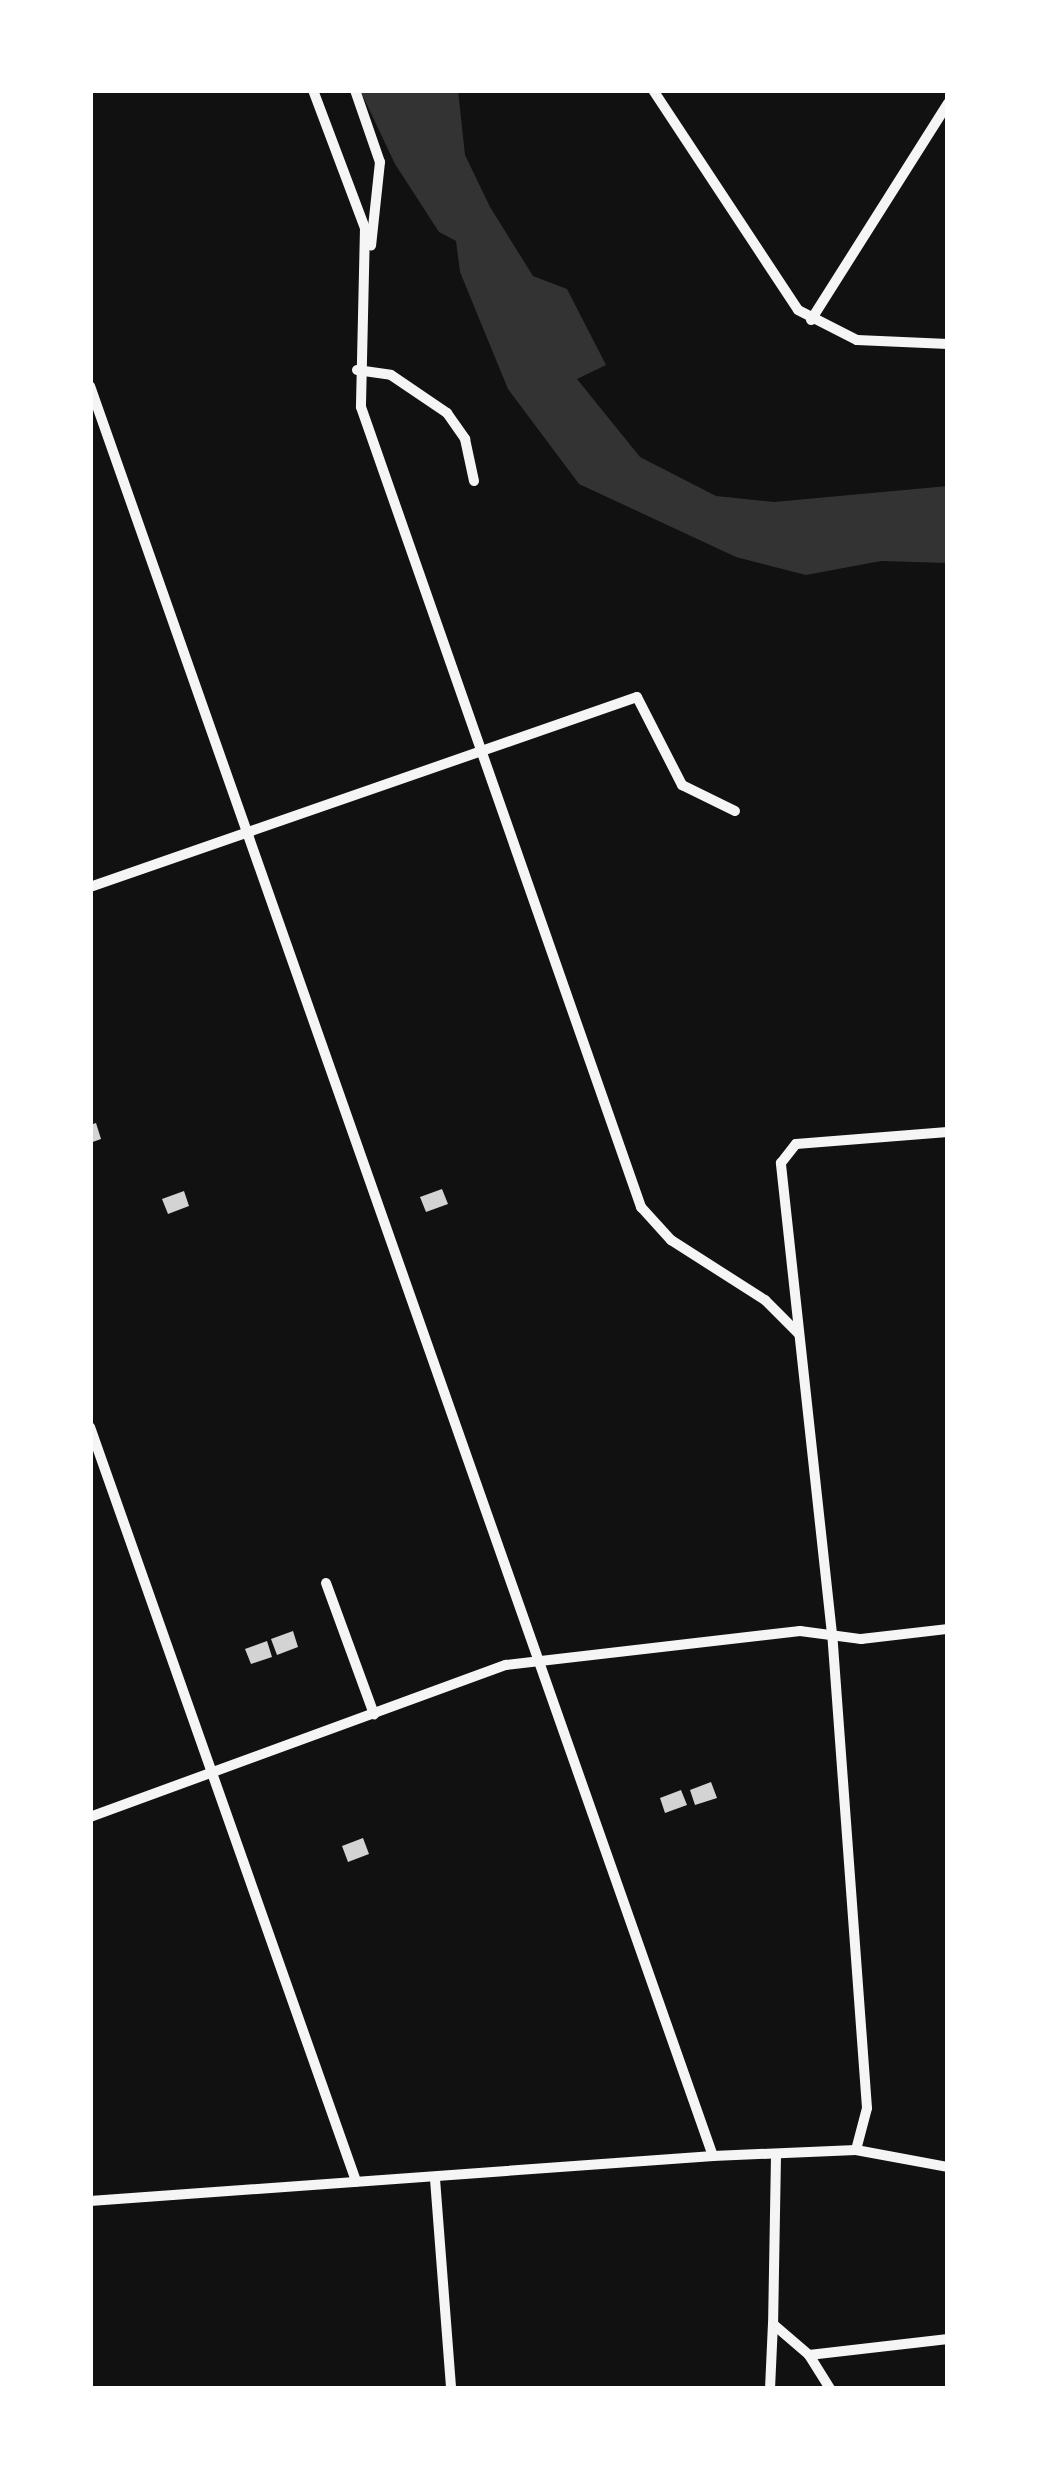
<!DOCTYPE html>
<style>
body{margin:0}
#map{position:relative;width:1038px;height:2479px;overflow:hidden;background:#111;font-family:Karla,sans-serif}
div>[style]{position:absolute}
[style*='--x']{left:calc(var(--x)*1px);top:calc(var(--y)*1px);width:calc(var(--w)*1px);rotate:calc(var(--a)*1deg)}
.water>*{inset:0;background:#333}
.building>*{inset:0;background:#d3d3d3}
.minor>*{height:10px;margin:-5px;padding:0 5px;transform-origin:5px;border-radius:5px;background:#f5f5f5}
span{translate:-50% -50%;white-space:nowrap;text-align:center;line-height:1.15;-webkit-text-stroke:12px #fff;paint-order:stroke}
.frame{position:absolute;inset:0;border:93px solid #fff;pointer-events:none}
</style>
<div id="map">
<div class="water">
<div style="clip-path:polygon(360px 90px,458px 90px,465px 155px,490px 207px,533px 276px,567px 289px,606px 365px,577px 379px,640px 457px,716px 496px,774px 502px,948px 486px,948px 563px,881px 561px,806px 575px,736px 557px,579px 484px,508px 389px,460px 272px,456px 241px,439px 232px,395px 164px)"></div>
</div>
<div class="building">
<div style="clip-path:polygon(96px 1123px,101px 1139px,90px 1143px,90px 1125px)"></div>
<div style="clip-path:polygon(442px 1189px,448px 1204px,426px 1212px,420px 1197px)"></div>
<div style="clip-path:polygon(184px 1191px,189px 1206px,168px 1214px,162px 1199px)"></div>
<div style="clip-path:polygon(293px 1631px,298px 1647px,277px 1655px,271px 1639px)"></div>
<div style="clip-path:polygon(267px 1641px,272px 1657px,251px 1664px,245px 1649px)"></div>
<div style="clip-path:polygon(711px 1782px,717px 1798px,695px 1805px,690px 1790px)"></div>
<div style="clip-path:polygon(681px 1790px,687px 1805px,665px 1813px,660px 1798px)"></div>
<div style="clip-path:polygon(363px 1838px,369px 1854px,348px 1862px,342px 1846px)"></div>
</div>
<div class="minor">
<div style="--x:313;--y:90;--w:147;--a:69.4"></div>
<div style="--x:365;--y:228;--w:179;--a:91.3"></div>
<div style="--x:361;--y:407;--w:848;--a:70.71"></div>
<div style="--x:641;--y:1207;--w:45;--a:47.7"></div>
<div style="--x:671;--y:1240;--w:112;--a:32.6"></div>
<div style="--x:765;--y:1300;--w:48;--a:45"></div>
<div style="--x:355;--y:90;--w:76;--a:70.9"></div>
<div style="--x:380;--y:162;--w:84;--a:96.1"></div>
<div style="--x:653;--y:90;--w:263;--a:56.6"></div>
<div style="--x:798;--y:310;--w:66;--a:27"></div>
<div style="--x:857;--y:340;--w:91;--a:2.5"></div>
<div style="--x:811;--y:320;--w:257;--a:-57.7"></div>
<div style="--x:357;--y:370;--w:34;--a:8"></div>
<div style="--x:391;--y:375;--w:68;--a:34.2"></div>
<div style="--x:447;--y:413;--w:32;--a:55"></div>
<div style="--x:465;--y:439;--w:43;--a:77.9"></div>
<div style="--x:90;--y:386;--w:1876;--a:70.61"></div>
<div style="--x:90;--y:887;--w:579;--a:-19.15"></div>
<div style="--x:637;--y:697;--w:99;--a:62.9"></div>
<div style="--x:682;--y:785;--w:59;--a:26.1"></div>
<div style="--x:90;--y:1427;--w:800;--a:70.57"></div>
<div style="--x:326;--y:1583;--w:140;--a:69.9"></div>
<div style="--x:90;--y:1817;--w:443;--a:-20.1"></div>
<div style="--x:506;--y:1665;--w:296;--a:-6.6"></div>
<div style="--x:800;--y:1631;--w:62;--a:7.5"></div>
<div style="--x:861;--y:1639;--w:88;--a:-6.6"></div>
<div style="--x:856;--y:2150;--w:43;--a:-75.3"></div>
<div style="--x:867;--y:2108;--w:475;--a:-94.2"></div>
<div style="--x:832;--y:1634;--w:474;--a:-96.2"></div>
<div style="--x:781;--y:1163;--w:24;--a:-52"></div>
<div style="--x:796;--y:1144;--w:152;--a:-4.5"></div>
<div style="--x:776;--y:2156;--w:168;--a:91"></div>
<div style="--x:773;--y:2324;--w:48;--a:40.7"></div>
<div style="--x:809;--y:2355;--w:40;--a:58"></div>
<div style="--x:435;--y:2179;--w:211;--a:85.6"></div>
<div style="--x:90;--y:2201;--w:625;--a:-4.13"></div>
<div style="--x:713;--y:2156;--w:143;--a:-2.4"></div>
<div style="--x:856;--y:2150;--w:94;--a:10.5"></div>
<div style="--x:809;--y:2355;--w:140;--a:-6.6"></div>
<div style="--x:770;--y:2389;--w:65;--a:-87.4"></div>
</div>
<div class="frame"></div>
</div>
